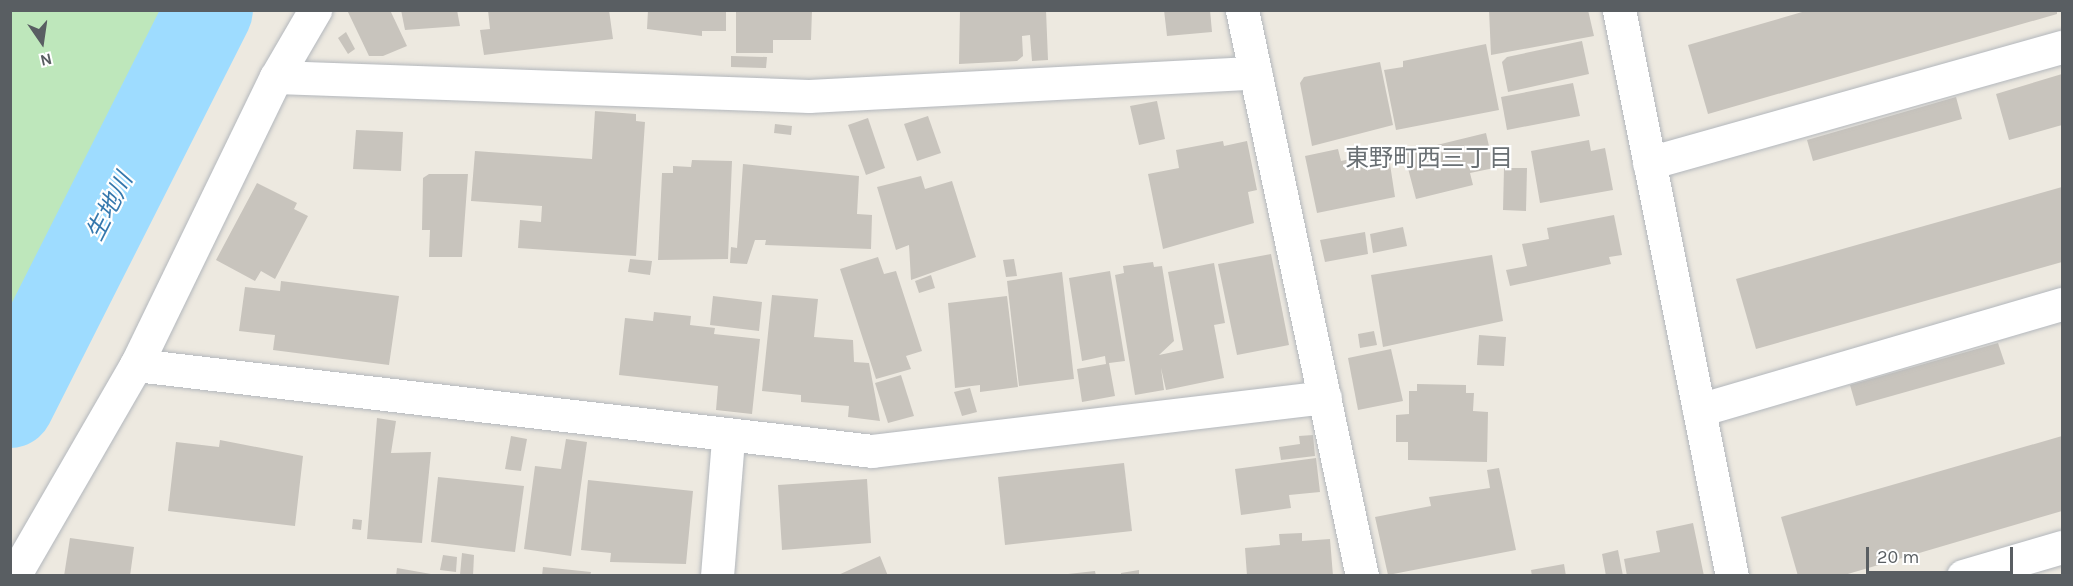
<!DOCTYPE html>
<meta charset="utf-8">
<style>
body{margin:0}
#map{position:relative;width:2073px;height:586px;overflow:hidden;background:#ede9e0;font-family:Karla,"Noto Sans JP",sans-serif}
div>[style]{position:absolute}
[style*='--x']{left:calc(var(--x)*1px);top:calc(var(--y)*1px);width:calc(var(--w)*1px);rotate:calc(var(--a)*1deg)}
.green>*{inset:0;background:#bee7bb}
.river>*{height:88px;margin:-44px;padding:0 44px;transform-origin:44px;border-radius:44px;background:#9edcff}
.building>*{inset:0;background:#c8c4bd}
.roads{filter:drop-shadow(0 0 2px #b3b7bc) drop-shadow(0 0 2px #b3b7bc)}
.minor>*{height:33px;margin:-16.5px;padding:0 16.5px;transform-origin:16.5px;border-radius:16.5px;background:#fff}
span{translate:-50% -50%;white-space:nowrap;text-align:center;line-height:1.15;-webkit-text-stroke:4.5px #fff;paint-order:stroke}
.neighbourhood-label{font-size:24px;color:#6a7074}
.water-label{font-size:24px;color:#3578ad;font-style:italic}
.frame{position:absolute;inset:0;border:12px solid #595e62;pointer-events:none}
.north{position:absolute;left:12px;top:12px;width:60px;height:60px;-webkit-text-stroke:4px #fff;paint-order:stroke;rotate:167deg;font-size:16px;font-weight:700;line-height:24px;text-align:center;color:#595e62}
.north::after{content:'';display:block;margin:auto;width:21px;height:27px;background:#595e62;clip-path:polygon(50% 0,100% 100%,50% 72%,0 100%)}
.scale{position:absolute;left:1866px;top:547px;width:147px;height:27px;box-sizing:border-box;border:3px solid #595e62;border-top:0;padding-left:8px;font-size:18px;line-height:21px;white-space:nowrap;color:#595e62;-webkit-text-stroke:4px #fff;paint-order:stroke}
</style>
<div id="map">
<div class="green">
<div style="clip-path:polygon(11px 10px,173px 11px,11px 341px,10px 11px)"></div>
</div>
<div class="river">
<div style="--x:10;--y:404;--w:441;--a:-63.2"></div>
</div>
<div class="building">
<div style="clip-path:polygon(347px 10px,390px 10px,407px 46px,383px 56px,369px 56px)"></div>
<div style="clip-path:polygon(401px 10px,457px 10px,460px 26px,405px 30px)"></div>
<div style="clip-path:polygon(488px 10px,609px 10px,613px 39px,484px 55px,480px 30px,490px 29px)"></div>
<div style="clip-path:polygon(648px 10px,726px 10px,726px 31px,702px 31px,702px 36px,647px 29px)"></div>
<div style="clip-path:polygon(736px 10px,812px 10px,811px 40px,773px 40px,773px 53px,736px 53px)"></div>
<div style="clip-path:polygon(960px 10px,1046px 10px,1048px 60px,1032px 61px,1030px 35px,1022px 36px,1023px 56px,1017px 61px,959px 64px)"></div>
<div style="clip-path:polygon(1164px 10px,1210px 10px,1212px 32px,1167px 36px)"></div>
<div style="clip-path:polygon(1489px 10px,1588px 10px,1594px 36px,1491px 55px)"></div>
<div style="clip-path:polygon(1809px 10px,2057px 10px,2057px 14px,1708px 114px,1688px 45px)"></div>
<div style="clip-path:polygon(346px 32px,355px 49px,348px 54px,338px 38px)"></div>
<div style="clip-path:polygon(1582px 41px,1589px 74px,1508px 92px,1502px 62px,1507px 57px)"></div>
<div style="clip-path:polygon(1486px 44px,1499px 110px,1396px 130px,1384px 70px,1403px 67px,1403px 61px)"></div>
<div style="clip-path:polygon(731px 56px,767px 57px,766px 68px,731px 67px)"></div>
<div style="clip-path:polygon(1380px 62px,1393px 125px,1312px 146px,1300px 83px,1304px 77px)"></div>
<div style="clip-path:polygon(2062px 74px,2062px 125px,2009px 140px,1996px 94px)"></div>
<div style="clip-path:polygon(1573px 83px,1580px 116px,1507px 130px,1501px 97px)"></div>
<div style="clip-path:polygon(1956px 97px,1962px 119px,1813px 161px,1807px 140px)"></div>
<div style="clip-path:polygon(1157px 101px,1165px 139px,1139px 145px,1130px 106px)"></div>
<div style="clip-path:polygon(595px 111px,636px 114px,636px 121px,645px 122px,636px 256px,518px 248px,520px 220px,541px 222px,542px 206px,471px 201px,475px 151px,592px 159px)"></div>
<div style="clip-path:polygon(928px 116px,941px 153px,917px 161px,904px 124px)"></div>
<div style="clip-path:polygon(868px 118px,885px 168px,866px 175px,848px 125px)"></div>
<div style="clip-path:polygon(775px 124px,792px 126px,791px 135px,774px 133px)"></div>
<div style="clip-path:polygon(356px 130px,403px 132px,401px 171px,353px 169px)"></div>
<div style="clip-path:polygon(1486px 133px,1494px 168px,1470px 173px,1473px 185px,1416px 199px,1404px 153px)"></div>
<div style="clip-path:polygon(1589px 140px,1591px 151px,1605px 148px,1613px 190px,1540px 203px,1531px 151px)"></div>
<div style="clip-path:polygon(1223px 141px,1224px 146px,1247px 141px,1257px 190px,1248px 192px,1254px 223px,1163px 249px,1148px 174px,1179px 168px,1176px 150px)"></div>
<div style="clip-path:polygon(1338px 149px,1341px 161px,1388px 151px,1395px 197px,1317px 213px,1305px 156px)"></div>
<div style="clip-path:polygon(692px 160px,732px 161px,728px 259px,658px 260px,662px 173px,673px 173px,673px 166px,691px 167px)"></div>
<div style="clip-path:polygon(743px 164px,859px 176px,857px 214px,872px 215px,871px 249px,765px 245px,766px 240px,755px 240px,747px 264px,730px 263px,731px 247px,737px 248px)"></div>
<div style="clip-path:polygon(1504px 168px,1527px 168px,1526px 211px,1503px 210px)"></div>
<div style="clip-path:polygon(429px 174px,468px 174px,462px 257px,429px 257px,430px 230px,422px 230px,423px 178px)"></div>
<div style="clip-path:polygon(921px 176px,925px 189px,952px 181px,976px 257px,911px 280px,909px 245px,896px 250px,877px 187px)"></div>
<div style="clip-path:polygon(257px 183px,297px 203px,294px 209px,308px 216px,275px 279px,261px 271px,255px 281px,216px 260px)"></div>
<div style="clip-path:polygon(2062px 187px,2062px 262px,1756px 349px,1736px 279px)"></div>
<div style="clip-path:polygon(1614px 215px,1622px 255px,1609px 257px,1611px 264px,1510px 286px,1506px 270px,1527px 266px,1522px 244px,1549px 239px,1547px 228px)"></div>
<div style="clip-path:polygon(1403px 227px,1407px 246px,1373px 253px,1370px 234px)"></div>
<div style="clip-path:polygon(1365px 232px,1368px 254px,1325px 262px,1320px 240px)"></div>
<div style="clip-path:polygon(1271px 254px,1289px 345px,1237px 355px,1218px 264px)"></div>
<div style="clip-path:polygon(1492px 255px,1503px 321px,1383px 347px,1371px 275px)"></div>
<div style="clip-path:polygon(878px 257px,884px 274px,896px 271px,922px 351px,906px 356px,911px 369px,876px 379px,840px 269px)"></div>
<div style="clip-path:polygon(630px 259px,652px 261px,650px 275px,628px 272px)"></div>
<div style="clip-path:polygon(1014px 259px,1017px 276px,1006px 277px,1003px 260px)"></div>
<div style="clip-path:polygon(1153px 262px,1154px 267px,1162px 266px,1174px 341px,1159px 355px,1183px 350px,1168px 272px,1214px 263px,1225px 323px,1214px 325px,1224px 378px,1166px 390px,1161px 368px,1164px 390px,1135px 395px,1115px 275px,1124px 273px,1123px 266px)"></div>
<div style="clip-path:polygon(1110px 271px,1125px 361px,1109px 363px,1115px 396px,1082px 402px,1077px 369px,1106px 364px,1105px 356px,1082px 361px,1069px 278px)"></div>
<div style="clip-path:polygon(1062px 272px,1074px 379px,1019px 386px,1007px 281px)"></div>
<div style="clip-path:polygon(931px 275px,935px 288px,919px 293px,915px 281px)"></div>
<div style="clip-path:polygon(281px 281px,399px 296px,389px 365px,273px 350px,275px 335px,239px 331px,245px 287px,280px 291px)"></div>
<div style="clip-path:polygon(772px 295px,818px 299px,814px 337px,853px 340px,854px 362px,869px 363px,880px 421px,848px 417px,849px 406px,801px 402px,801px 395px,762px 391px)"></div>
<div style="clip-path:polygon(713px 296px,762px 302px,759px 331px,710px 325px)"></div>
<div style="clip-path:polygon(1007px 296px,1018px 387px,980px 392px,980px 385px,955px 388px,948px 303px)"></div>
<div style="clip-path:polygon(654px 312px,691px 316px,690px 325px,715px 328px,714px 334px,760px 339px,752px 414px,716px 410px,718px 386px,619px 375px,625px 318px,653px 321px)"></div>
<div style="clip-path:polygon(1374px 331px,1377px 345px,1360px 348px,1358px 334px)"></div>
<div style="clip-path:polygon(1479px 335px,1506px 337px,1504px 366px,1477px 365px)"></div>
<div style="clip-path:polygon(1998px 343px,2005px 364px,1856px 406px,1850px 385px)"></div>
<div style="clip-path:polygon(1391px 349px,1403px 401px,1358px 410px,1348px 358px)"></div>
<div style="clip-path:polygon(901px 375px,914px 416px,888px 423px,875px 383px)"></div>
<div style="clip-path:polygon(1417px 384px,1466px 385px,1466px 393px,1474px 393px,1473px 411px,1488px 412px,1487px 462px,1408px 460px,1408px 442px,1396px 442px,1396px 415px,1409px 414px,1409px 391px,1417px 391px)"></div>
<div style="clip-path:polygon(970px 388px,977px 412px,962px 416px,954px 392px)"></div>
<div style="clip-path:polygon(377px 418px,396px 421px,391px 453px,431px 452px,422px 543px,367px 539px)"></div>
<div style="clip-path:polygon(1313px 435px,1315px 456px,1281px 460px,1279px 447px,1300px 444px,1299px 436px)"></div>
<div style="clip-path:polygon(511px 436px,527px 439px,521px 471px,505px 469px)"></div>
<div style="clip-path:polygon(2062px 436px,2062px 511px,1841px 576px,1798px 576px,1781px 517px)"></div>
<div style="clip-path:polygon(566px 439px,587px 442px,571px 556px,524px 549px,535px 466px,561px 469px)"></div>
<div style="clip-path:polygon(220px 440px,303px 456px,295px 526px,168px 511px,176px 442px,219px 447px)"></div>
<div style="clip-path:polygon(1316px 458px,1320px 492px,1289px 495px,1291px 508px,1241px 515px,1235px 469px)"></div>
<div style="clip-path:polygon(1124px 463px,1132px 531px,1005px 545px,998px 477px)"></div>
<div style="clip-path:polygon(1499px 468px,1516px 550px,1388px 575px,1375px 517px,1431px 506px,1429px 497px,1490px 488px,1487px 470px)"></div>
<div style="clip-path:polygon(438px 477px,524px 486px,515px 552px,431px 542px)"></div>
<div style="clip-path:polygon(867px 479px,871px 543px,782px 550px,778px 485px)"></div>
<div style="clip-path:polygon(588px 480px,693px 491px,686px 564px,610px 562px,611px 553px,581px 550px)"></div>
<div style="clip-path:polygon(353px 519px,362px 520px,361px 530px,352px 529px)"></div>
<div style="clip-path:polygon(1693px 523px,1704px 576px,1627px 576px,1624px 559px,1660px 552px,1656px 531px)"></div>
<div style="clip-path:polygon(1302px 533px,1302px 541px,1330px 539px,1333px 576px,1247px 576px,1245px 548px,1280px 545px,1279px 534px)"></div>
<div style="clip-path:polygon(70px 538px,134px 547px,130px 576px,64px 576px)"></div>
<div style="clip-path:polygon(1618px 550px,1623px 576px,1606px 576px,1602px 554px)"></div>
<div style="clip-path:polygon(462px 553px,474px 555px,473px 576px,460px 575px)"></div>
<div style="clip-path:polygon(443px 555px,457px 557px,456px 572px,440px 570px)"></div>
<div style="clip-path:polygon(880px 556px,888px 576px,836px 576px)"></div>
<div style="clip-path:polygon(1564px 564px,1566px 576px,1532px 576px,1531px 570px)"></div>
<div style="clip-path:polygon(543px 567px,591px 572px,590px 576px,542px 576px)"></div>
<div style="clip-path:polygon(397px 568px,431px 574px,431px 576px,396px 576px)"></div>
<div style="clip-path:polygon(1139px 570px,1139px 576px,1121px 576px,1121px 573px)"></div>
<div style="clip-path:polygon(1095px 571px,1096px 576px,1068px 576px,1068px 574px)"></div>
</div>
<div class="roads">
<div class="minor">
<div style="--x:1242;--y:10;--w:579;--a:78.03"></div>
<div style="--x:1619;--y:10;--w:577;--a:78.71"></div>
<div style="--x:276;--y:77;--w:533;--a:2.04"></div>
<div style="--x:809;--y:96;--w:447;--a:-3"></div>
<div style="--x:1649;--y:163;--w:429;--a:-15.7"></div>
<div style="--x:136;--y:365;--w:741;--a:6.66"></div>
<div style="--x:872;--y:451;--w:456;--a:-6.8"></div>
<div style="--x:1699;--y:410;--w:378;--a:-16.3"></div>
<div style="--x:14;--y:576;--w:244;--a:-60"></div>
<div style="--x:136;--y:365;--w:320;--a:-64.1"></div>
<div style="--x:276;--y:77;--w:78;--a:-59.8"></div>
<div style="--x:717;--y:576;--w:138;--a:-85.4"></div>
<div style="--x:1963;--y:576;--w:103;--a:-16.3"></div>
</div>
</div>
<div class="neighbourhood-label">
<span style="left:1429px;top:159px">東野町西三丁目</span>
</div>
<div class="water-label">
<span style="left:110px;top:207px;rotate:-63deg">生地川</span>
</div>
<div class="frame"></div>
<div class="north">N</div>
<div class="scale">20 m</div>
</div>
